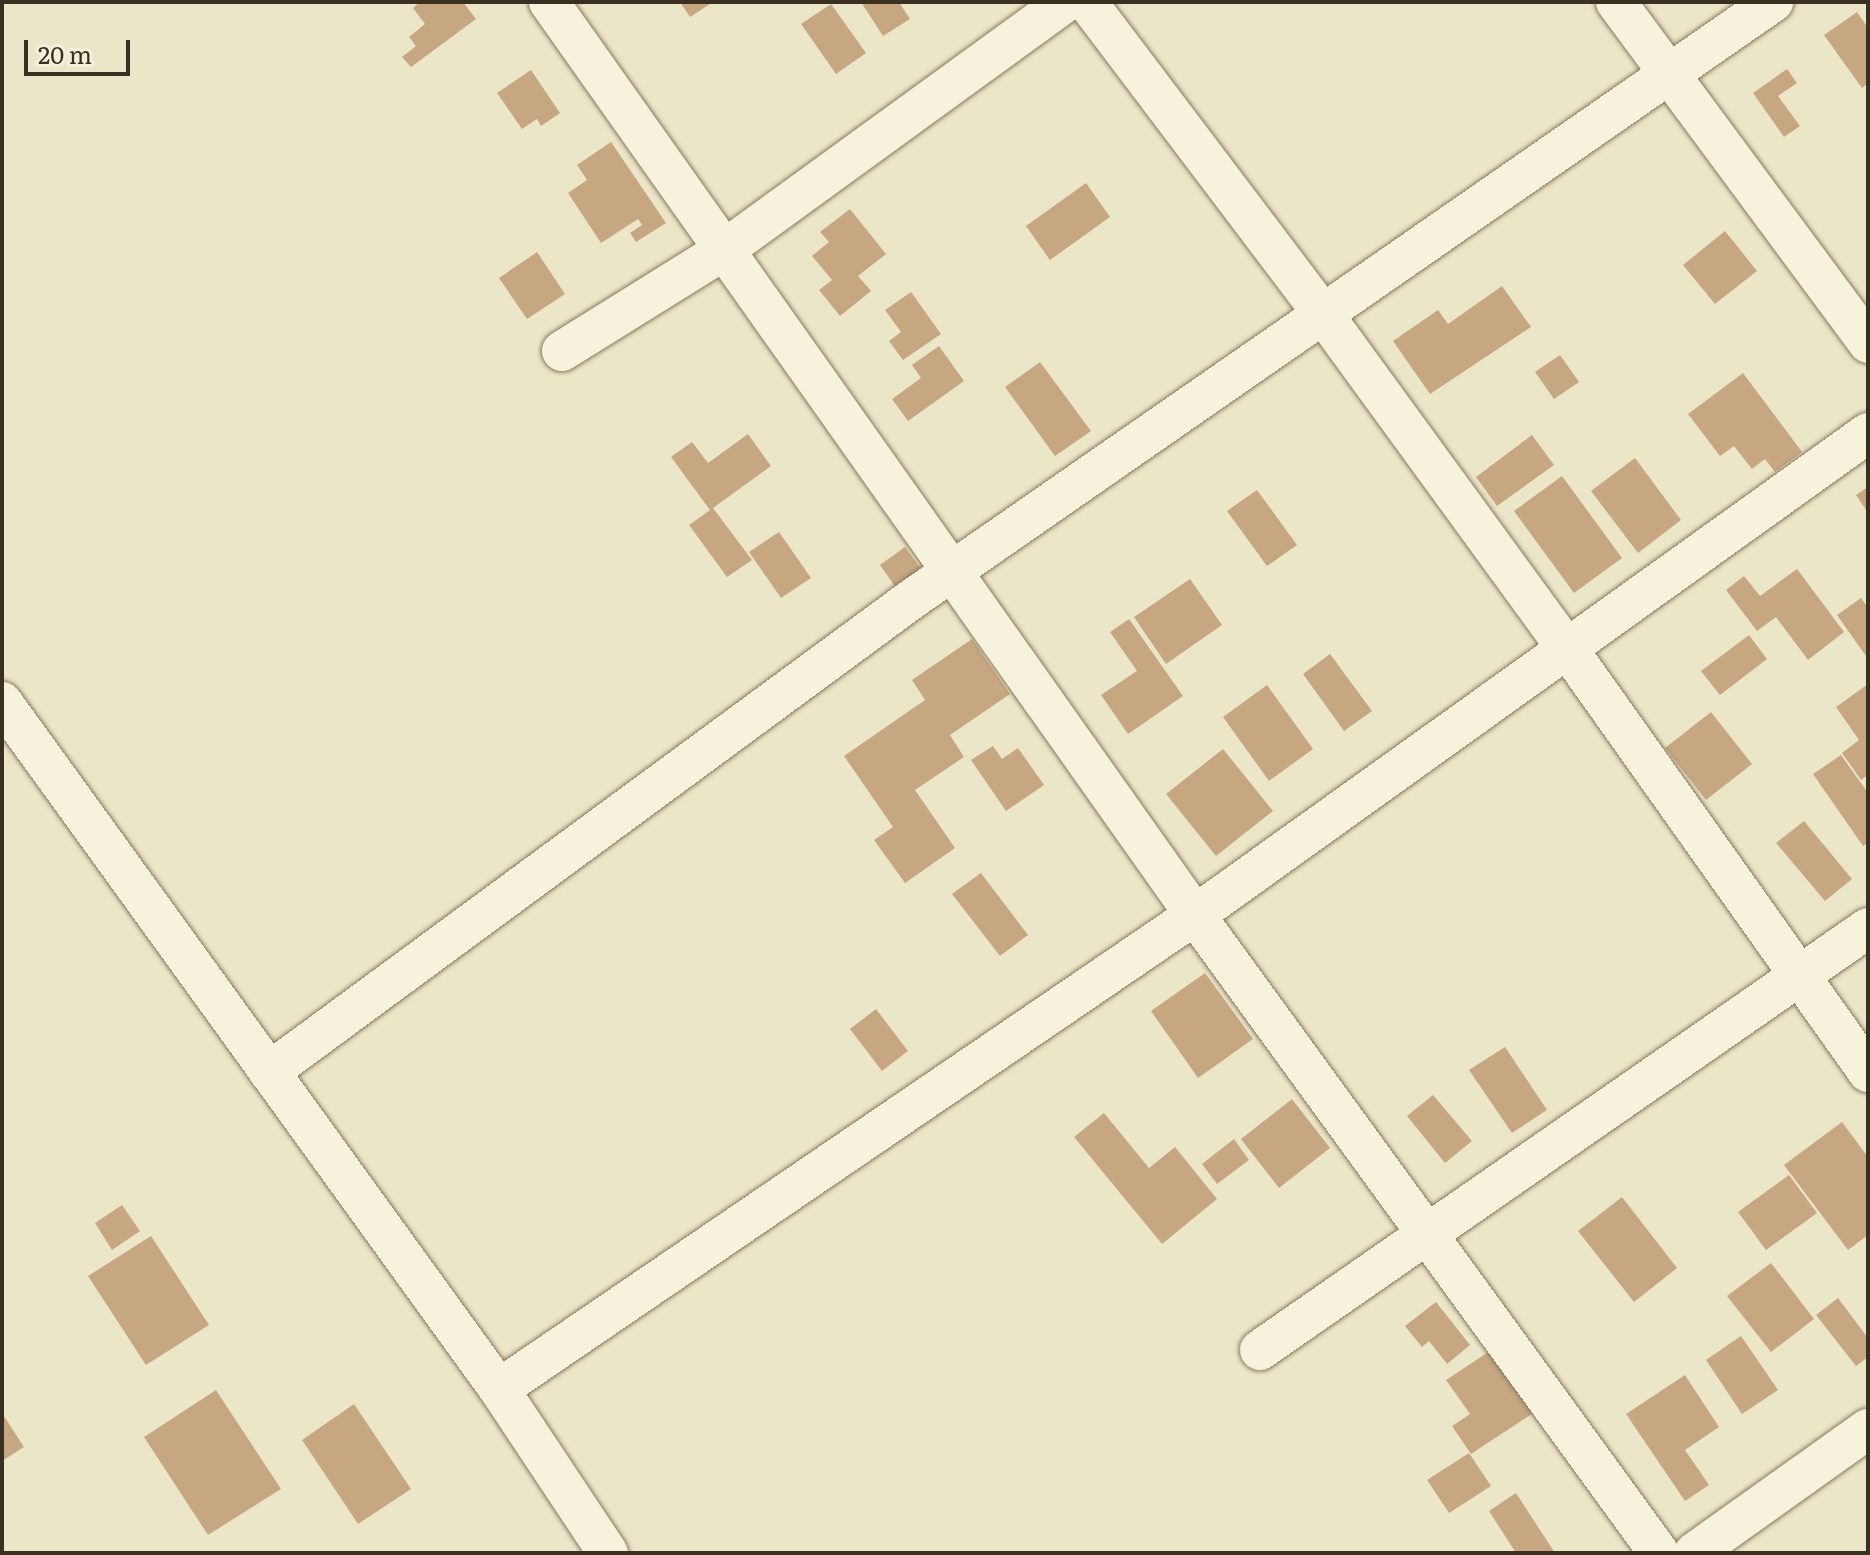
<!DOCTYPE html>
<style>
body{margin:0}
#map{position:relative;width:1870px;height:1555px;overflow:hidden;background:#ece6c9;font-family:Literata,serif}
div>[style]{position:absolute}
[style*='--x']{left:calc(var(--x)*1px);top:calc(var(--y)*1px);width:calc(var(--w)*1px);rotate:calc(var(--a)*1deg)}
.building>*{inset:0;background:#c7a782}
.roads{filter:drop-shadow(0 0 2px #87795f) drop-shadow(0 0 2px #87795f)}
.minor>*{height:40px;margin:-20px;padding:0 20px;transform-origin:20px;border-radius:20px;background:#f7f2dc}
span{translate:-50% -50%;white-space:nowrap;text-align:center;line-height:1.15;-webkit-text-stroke:7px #f4efd9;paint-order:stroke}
.frame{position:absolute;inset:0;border:4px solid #393022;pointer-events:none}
.scale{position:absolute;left:24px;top:40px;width:106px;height:36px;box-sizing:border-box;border:4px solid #393022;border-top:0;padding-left:10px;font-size:24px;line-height:28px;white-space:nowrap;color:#393022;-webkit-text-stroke:6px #f4efd9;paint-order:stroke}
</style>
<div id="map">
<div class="building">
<div style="clip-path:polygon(420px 2px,463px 2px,476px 19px,411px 67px,402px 57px,416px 46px,409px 37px,425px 24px,413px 8px)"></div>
<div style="clip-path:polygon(680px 2px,713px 2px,690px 17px)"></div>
<div style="clip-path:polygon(861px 2px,899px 2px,910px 19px,883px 36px)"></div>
<div style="clip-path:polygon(831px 4px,866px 53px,836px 74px,801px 24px)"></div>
<div style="clip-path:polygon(1857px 12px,1868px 28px,1868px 83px,1862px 88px,1824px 35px)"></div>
<div style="clip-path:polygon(1787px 69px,1797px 83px,1778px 96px,1800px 126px,1784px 137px,1753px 93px)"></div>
<div style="clip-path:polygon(531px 70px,560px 113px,541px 126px,537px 119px,522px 129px,497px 93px)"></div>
<div style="clip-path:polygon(611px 142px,666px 223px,636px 242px,630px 233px,642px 225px,638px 219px,601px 243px,568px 193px,587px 180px,577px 165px)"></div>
<div style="clip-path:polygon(1086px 183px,1110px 217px,1050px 260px,1026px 226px)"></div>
<div style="clip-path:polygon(850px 209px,886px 254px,858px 276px,871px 291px,840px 316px,819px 290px,832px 280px,812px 256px,829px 242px,820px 232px)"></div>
<div style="clip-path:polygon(1725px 231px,1757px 271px,1715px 304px,1683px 265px)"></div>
<div style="clip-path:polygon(537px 252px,565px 294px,527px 319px,499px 278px)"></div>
<div style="clip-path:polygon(1502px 286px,1531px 327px,1430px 394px,1393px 341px,1438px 310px,1448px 324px)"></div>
<div style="clip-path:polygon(911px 292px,941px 334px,903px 360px,889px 341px,901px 332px,885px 310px)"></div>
<div style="clip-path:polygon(939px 346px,964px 381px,908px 421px,892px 399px,921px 378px,912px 365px)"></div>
<div style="clip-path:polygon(1560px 355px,1579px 382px,1554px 399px,1535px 372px)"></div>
<div style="clip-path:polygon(1040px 362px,1091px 431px,1055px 456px,1005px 387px)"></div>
<div style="clip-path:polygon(1743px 373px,1802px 452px,1775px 472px,1765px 459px,1752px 469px,1734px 446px,1720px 456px,1688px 414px)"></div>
<div style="clip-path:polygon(748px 434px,771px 466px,713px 508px,752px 560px,727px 577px,689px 525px,710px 510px,671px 457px,692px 442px,708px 463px)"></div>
<div style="clip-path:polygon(1532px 435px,1554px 465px,1497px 506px,1476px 477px)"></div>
<div style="clip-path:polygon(1635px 458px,1681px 520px,1638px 553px,1591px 491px)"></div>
<div style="clip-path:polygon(1562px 476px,1622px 558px,1574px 593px,1514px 511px)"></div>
<div style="clip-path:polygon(1868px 487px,1868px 513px,1856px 495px)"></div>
<div style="clip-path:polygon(1257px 490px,1297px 545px,1267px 566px,1227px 511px)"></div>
<div style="clip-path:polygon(779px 532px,811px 578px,781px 598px,749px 552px)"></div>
<div style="clip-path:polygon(905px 547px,929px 580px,903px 598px,880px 565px)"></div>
<div style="clip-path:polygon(1797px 569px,1844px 632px,1808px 660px,1776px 617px,1757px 631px,1726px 590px,1744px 576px,1760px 596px)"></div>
<div style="clip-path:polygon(1190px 579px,1222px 625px,1166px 664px,1134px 617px)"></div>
<div style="clip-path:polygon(1861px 598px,1868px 608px,1868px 659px,1837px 615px)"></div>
<div style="clip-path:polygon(1129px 619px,1183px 696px,1128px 734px,1101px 695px,1137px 671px,1110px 632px)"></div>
<div style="clip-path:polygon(1749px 635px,1767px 659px,1720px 695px,1701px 671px)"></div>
<div style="clip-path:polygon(972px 639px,1010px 694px,950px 735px,964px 757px,915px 790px,955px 848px,905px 883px,874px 840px,893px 827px,844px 756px,925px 700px,912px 680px)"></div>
<div style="clip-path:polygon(1330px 654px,1372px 711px,1344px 731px,1303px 674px)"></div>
<div style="clip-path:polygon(1868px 684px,1868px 775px,1861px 780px,1842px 753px,1859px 740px,1836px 707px)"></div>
<div style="clip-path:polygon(1267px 685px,1313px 749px,1269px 781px,1223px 717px)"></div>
<div style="clip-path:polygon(1711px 712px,1752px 764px,1706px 800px,1665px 748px)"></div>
<div style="clip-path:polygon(993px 746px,1002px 759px,1018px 748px,1044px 785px,1006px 811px,971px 760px)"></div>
<div style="clip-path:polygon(1223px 749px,1273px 811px,1216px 856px,1166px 794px)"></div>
<div style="clip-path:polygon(1841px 755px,1868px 793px,1868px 843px,1863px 846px,1813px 774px)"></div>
<div style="clip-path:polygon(1804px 821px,1852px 879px,1825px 901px,1776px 843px)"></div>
<div style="clip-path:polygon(981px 873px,1028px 935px,1000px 956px,952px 894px)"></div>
<div style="clip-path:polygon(1205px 973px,1253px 1039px,1198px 1078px,1151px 1011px)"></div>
<div style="clip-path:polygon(876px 1009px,908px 1051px,882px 1071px,850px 1029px)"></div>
<div style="clip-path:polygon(1505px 1047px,1547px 1110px,1512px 1133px,1469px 1070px)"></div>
<div style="clip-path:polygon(1433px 1095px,1472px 1141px,1445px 1163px,1407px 1116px)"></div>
<div style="clip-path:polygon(1292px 1099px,1330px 1148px,1279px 1188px,1241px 1139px)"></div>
<div style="clip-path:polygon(1104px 1113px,1149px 1168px,1175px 1147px,1217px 1199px,1162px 1244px,1074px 1137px)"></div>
<div style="clip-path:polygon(1842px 1122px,1868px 1157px,1868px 1235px,1848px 1250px,1784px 1165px)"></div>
<div style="clip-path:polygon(1234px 1139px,1249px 1160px,1217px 1184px,1202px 1164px)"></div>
<div style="clip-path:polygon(1789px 1175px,1817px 1213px,1766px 1250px,1738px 1212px)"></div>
<div style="clip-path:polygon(1622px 1197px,1677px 1268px,1634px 1302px,1578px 1231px)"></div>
<div style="clip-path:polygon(122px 1205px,140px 1231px,112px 1250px,95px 1223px)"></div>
<div style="clip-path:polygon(151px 1236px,209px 1325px,146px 1365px,88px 1276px)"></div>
<div style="clip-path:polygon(1771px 1263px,1814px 1319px,1771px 1352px,1727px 1296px)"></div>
<div style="clip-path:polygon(1838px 1298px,1868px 1338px,1868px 1357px,1856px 1366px,1816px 1315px)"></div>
<div style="clip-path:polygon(1436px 1302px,1470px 1345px,1447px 1364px,1429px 1341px,1422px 1347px,1405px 1326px)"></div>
<div style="clip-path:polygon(1741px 1336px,1778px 1390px,1742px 1414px,1706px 1360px)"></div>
<div style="clip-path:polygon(1499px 1345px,1541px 1408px,1471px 1454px,1452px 1426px,1470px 1414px,1446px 1380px)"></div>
<div style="clip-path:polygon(1685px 1375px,1719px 1427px,1685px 1450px,1709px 1485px,1685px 1501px,1626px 1414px)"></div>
<div style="clip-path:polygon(216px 1390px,281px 1489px,208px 1535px,144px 1437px)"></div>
<div style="clip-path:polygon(354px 1404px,411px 1489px,358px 1524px,302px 1440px)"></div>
<div style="clip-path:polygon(2px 1413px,24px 1447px,2px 1461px)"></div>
<div style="clip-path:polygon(1469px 1453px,1491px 1486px,1449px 1513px,1427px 1480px)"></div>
<div style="clip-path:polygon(1516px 1493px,1555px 1553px,1516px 1553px,1489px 1511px)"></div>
</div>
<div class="roads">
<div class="minor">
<div style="--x:549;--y:2;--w:1118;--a:54.72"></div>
<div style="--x:1195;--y:915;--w:789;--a:53.97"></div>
<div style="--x:1087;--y:2;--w:391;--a:52.9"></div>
<div style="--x:1323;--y:314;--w:414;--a:53.9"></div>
<div style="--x:1567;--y:648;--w:520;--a:54.63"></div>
<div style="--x:1616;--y:2;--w:424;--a:53.5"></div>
<div style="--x:562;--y:351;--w:191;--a:-31.9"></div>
<div style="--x:724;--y:250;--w:422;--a:-36"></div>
<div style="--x:2;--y:702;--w:848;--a:54.12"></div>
<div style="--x:499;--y:1389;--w:197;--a:56.4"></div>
<div style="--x:269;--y:1072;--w:798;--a:-36.34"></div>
<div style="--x:912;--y:599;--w:1048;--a:-34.74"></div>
<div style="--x:1260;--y:1350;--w:740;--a:-34.76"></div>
<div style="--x:499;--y:1389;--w:842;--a:-34.26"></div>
<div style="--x:1195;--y:915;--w:828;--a:-35.61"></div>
<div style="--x:1694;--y:1553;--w:214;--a:-35.5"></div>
</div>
</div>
<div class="frame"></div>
<div class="scale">20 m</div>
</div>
